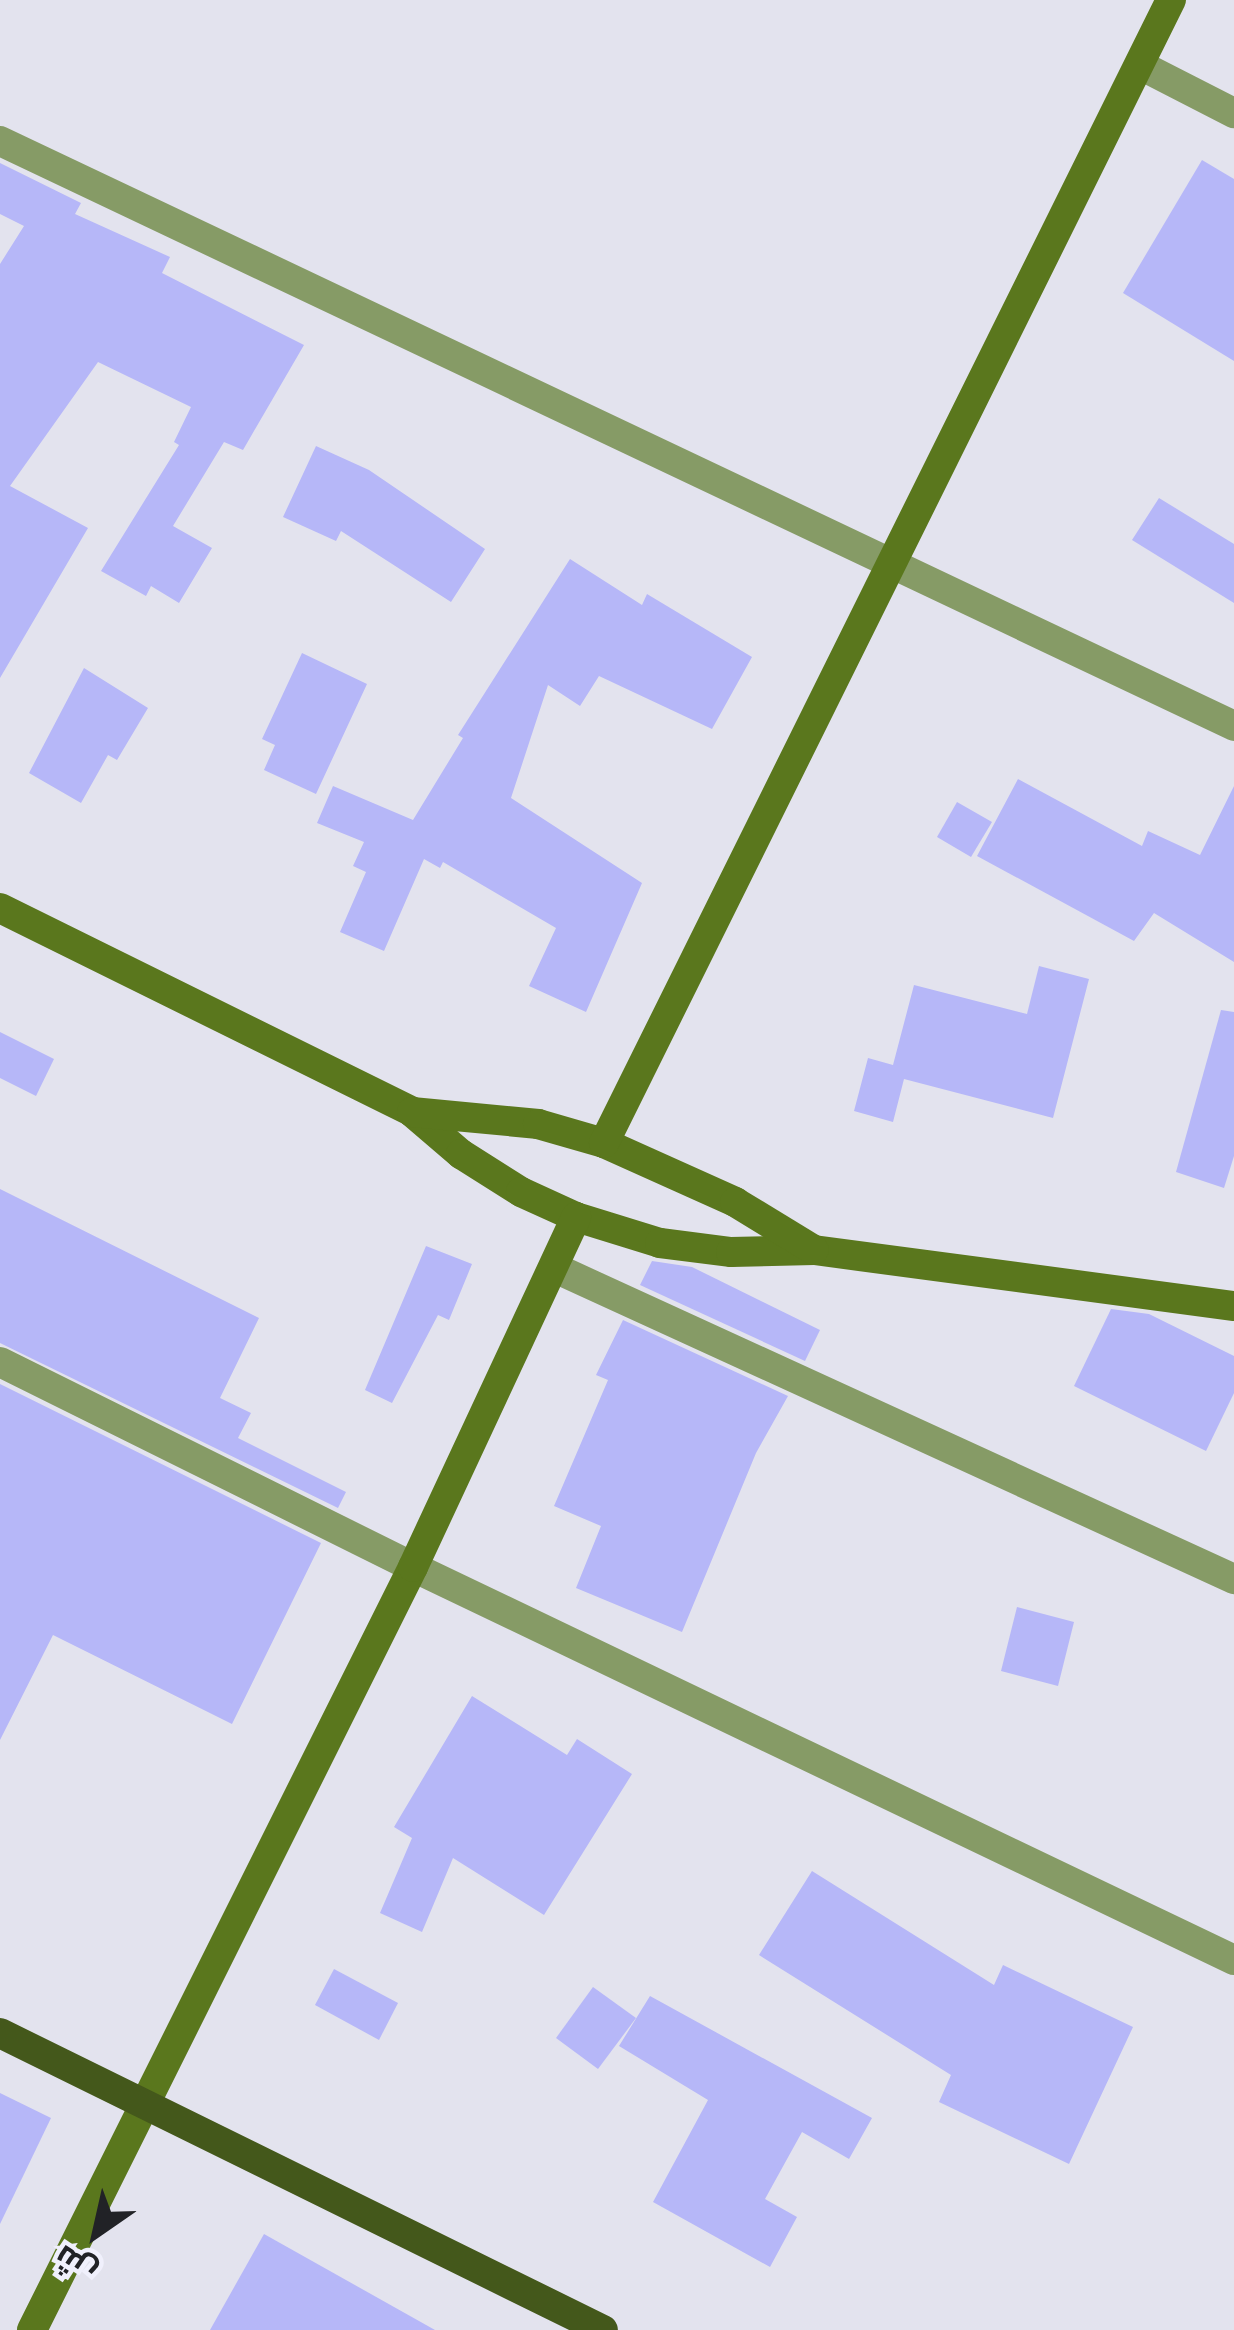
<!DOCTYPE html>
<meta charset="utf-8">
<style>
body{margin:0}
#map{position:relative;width:1234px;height:2330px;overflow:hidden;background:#e3e3ee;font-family:"Varela Round",Cairo,sans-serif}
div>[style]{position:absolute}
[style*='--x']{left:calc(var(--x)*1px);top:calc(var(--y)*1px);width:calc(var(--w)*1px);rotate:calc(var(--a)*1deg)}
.building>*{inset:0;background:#b6b7f8}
.street>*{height:30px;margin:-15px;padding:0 15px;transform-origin:15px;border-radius:15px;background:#869b66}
.secondary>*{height:30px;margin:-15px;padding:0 15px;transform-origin:15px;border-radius:15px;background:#5a771d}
.primary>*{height:30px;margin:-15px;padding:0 15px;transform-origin:15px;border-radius:15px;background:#44581b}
span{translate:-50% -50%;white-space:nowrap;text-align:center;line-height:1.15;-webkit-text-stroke:12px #f0f0fc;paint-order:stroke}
.north{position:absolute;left:36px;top:2174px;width:120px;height:120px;-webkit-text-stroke:9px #f0f0fc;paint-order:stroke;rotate:214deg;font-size:33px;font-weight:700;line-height:48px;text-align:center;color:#212226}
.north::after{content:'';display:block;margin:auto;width:42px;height:54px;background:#212226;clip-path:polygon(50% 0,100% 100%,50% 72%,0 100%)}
</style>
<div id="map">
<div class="building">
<div style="clip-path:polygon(1202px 160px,1234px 179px,1234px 361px,1123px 293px)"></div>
<div style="clip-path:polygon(0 163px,81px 203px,75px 214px,170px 257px,162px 273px,304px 345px,243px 450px,224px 442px,173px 526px,212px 548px,179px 603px,151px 586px,146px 596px,101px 571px,179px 445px,174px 442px,191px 407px,98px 362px,10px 486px,88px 528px,0 678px,0 264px,24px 226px,0 214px)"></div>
<div style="clip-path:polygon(316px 446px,369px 470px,485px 549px,451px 602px,341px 531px,336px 541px,283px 517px)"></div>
<div style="clip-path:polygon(1159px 498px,1234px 544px,1234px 603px,1132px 540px)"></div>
<div style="clip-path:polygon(570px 559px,642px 605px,647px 594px,752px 657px,712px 729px,599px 676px,580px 706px,548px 685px,511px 798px,642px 883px,586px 1012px,529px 986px,556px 928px,443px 862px,440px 868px,424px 859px,384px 951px,340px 932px,366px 872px,353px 866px,364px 842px,317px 823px,333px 786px,413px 820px,463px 738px,458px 735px)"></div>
<div style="clip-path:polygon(302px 653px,367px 684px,316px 794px,264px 770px,275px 745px,262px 739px)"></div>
<div style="clip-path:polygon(84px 668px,148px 708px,117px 760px,108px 755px,81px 803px,29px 773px)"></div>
<div style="clip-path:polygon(1018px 779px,1142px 846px,1148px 831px,1200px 855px,1234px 786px,1234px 962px,1154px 913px,1134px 941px,977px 856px)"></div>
<div style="clip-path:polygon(957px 802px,992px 822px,971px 857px,937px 837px)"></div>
<div style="clip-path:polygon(1039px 966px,1089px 979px,1053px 1118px,904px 1079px,893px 1122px,854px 1111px,868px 1058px,893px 1065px,914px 985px,1027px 1014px)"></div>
<div style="clip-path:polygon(1221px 1010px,1234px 1012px,1234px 1156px,1224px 1188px,1176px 1172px)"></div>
<div style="clip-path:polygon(0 1032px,54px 1059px,36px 1096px,0 1078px)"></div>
<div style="clip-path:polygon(0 1189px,259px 1318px,220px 1398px,251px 1413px,238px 1438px,346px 1492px,338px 1508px,0 1343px)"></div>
<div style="clip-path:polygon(426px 1246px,472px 1264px,449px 1320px,438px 1315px,392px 1403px,365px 1390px)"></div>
<div style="clip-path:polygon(652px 1261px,692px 1267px,820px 1330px,805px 1361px,640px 1285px)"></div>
<div style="clip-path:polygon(1111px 1309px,1149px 1314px,1234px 1356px,1234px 1393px,1206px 1451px,1074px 1386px)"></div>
<div style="clip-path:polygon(623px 1320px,788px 1396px,756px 1453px,682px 1632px,576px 1588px,601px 1526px,554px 1506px,608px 1380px,596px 1375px)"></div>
<div style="clip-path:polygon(0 1384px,321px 1543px,232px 1724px,53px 1635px,0 1740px)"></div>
<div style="clip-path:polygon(1017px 1607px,1074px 1622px,1058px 1686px,1001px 1671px)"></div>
<div style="clip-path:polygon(472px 1696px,567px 1755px,577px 1739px,632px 1774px,544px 1915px,453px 1858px,422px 1932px,380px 1913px,412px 1838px,394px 1827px)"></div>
<div style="clip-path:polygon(812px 1871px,994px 1985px,1003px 1965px,1133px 2027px,1069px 2164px,939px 2102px,951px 2075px,759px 1955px)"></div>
<div style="clip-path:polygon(334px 1969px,398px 2003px,379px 2040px,315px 2005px)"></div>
<div style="clip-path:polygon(593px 1987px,636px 2018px,598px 2069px,556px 2038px)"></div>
<div style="clip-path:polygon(650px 1996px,872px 2118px,849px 2159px,802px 2132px,765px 2199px,797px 2217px,770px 2267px,653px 2202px,708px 2100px,619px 2046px)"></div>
<div style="clip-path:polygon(0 2093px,51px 2118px,0 2224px)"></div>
<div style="clip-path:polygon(264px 2234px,435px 2330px,210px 2330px)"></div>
</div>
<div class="street">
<div style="--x:1140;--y:65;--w:106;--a:27.1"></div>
<div style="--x:0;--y:141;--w:1366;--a:25.36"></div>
<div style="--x:555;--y:1268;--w:747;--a:24.61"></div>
<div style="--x:0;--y:1362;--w:461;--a:26.4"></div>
<div style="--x:413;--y:1567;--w:910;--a:25.58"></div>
</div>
<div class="secondary">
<div style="--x:0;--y:908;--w:460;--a:26.3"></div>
<div style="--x:412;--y:1112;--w:65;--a:40.6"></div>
<div style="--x:461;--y:1154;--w:71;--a:32.3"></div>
<div style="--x:521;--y:1192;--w:60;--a:24.4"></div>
<div style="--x:576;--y:1217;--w:88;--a:17.2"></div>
<div style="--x:660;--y:1243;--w:72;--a:7.2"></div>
<div style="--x:731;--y:1252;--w:83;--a:-1.4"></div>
<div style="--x:814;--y:1250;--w:424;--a:7.6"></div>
<div style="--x:412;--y:1112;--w:127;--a:5.4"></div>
<div style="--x:538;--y:1124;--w:69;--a:16.1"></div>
<div style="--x:604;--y:1143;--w:144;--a:24.2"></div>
<div style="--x:735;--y:1202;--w:92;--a:31.3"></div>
<div style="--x:604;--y:1143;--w:1276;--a:-63.62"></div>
<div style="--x:32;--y:2330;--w:853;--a:-63.46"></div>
<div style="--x:413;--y:1567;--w:386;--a:-65"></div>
</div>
<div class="primary">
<div style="--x:0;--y:2033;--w:672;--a:26.22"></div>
</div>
<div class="north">ش</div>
</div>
